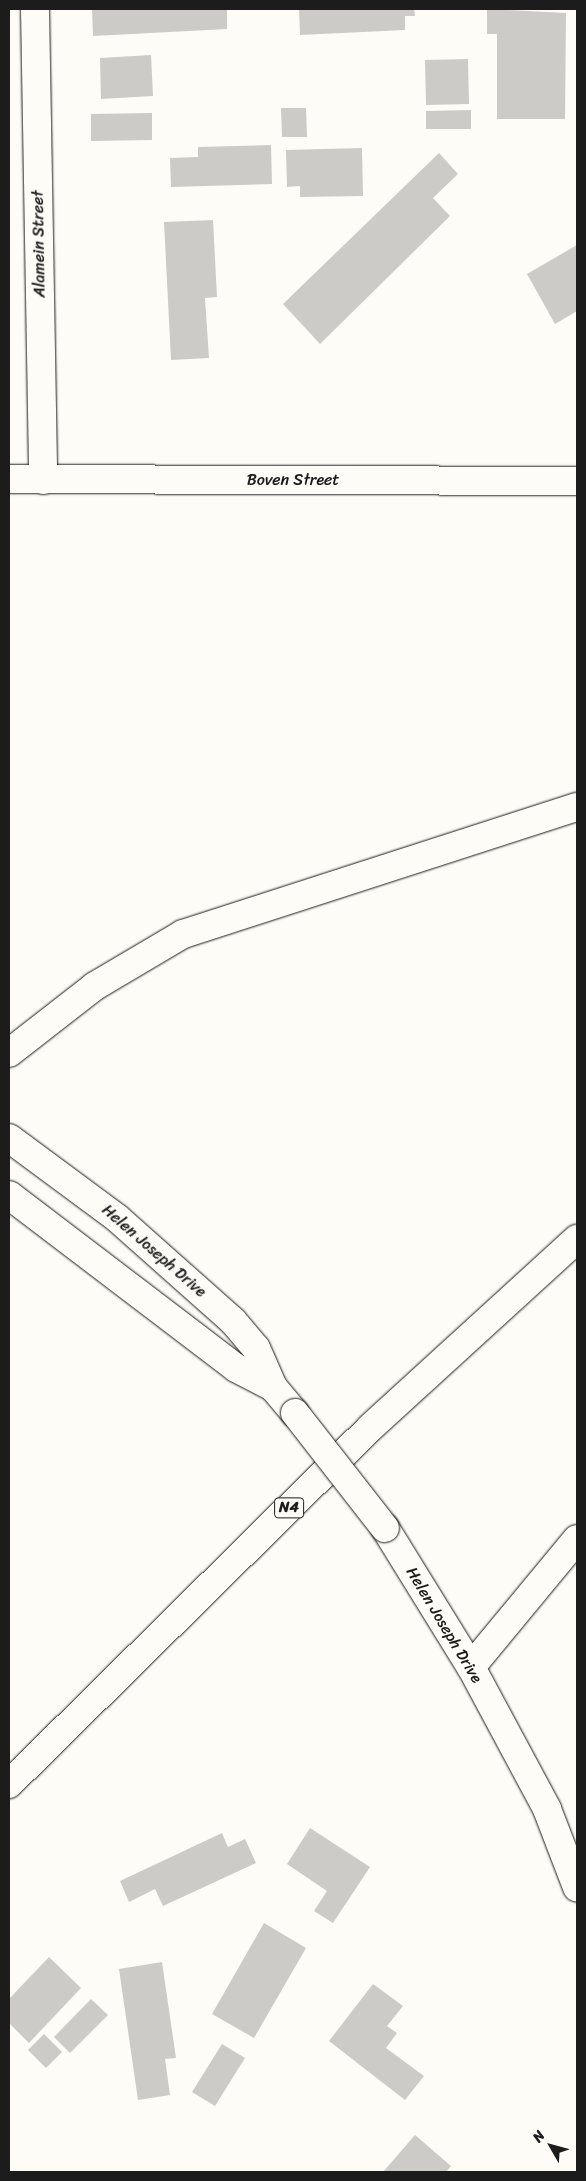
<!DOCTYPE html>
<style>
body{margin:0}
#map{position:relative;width:586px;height:2181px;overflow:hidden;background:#fdfcf7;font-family:Sriracha,sans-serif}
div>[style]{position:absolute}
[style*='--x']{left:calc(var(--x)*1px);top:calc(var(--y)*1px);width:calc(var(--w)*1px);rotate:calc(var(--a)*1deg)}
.building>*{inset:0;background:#cccbc8}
.roads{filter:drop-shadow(0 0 1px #1c1c1c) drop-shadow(0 0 1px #1c1c1c)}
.minor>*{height:28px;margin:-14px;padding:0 14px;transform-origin:14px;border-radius:14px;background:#fdfcf7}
.highway>*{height:28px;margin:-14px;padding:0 14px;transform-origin:14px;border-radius:14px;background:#fdfcf7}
.bridges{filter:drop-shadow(0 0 1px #1c1c1c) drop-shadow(0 0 1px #1c1c1c)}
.minor-bridge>*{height:28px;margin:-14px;padding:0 14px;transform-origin:14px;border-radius:14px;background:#fdfcf7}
span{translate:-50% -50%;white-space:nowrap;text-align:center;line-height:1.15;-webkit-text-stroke:4px #fdfcf7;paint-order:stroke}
.shield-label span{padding:1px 4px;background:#fdfcf7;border:1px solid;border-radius:4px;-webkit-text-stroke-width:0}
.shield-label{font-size:15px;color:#1c1c1c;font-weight:700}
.street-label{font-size:16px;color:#1c1c1c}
.frame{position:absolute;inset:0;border:10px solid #1c1c1c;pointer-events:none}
.north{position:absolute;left:526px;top:2121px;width:50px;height:50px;-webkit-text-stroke:4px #fdfcf7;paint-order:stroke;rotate:308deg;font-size:14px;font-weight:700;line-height:20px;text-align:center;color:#1c1c1c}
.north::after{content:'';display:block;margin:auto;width:18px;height:22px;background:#1c1c1c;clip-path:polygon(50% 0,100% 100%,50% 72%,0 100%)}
</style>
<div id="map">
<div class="building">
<div style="clip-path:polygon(92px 9px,227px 9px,227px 29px,93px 36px)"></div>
<div style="clip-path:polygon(299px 9px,414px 9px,415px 16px,405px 16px,405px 30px,300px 35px)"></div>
<div style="clip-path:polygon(487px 9px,566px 13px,565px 119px,497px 119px,497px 34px,487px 34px)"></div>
<div style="clip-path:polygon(151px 55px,153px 96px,101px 99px,100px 58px)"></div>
<div style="clip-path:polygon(468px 59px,469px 104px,426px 105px,425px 60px)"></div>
<div style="clip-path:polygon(281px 108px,306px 108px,307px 137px,282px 137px)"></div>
<div style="clip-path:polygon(471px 110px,471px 129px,426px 129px,426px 111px)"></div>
<div style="clip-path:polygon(152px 113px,152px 140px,91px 141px,91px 114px)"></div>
<div style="clip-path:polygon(271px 145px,272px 184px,171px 187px,170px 158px,198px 157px,198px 147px)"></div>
<div style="clip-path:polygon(362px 148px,363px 196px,300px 197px,300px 186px,287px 187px,286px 150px)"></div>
<div style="clip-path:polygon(439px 153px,458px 174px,433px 198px,450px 216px,320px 344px,283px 304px)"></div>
<div style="clip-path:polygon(213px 220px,217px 297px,205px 298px,209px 358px,171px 360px,164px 222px)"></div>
<div style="clip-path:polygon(577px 245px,577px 311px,555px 324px,527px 274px)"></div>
<div style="clip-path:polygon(310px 1828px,370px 1867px,333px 1923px,314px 1911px,327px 1891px,287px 1864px)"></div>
<div style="clip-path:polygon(222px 1833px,228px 1847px,245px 1839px,256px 1863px,163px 1906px,155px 1889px,129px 1902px,120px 1881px)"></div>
<div style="clip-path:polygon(264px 1923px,306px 1948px,254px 2038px,212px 2014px)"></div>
<div style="clip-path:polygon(49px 1957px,81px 1988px,29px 2043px,9px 2023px,9px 1999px)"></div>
<div style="clip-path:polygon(162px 1962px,176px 2058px,165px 2059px,170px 2095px,138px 2100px,119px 1969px)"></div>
<div style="clip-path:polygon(373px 1984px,403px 2006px,387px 2026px,397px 2033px,386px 2048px,424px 2076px,405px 2100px,329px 2041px)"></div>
<div style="clip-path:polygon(91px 1999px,108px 2015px,70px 2053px,54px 2037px)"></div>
<div style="clip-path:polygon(44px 2034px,62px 2052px,46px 2068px,28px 2050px)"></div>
<div style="clip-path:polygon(222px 2044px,245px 2058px,215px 2106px,192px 2092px)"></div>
<div style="clip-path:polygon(415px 2135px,451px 2166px,446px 2172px,383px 2172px)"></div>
</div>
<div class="roads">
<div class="minor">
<div style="--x:35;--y:9;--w:471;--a:89"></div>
<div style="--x:9;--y:479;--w:568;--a:0.2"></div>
<div style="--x:9;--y:1138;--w:134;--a:36.5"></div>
<div style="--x:117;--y:1218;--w:155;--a:41.6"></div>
<div style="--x:233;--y:1321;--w:35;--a:50"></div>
<div style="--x:256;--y:1348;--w:43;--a:66.4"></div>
<div style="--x:273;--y:1387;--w:34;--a:50"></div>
<div style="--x:9;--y:1195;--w:285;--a:37.3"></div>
<div style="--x:236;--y:1368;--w:42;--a:27.2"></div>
<div style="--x:385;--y:1528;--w:163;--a:58.3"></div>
<div style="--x:471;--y:1667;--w:161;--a:61.8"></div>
<div style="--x:547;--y:1809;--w:84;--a:69"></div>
</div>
<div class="highway">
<div style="--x:9;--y:1053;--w:109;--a:-37.9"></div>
<div style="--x:95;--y:986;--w:102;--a:-30.6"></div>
<div style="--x:183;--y:934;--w:414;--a:-17.9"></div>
<div style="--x:471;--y:1667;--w:166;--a:-50.4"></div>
<div style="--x:9;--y:1784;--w:508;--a:-44.6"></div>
<div style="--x:371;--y:1427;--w:279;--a:-42.4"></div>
</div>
</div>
<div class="bridges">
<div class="minor-bridge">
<div style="--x:295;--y:1413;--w:146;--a:52"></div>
</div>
</div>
<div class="shield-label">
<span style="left:289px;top:1508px">N4</span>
</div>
<div class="street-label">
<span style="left:39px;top:244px;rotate:-91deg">Alamein Street</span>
<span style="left:293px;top:480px">Boven Street</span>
<span style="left:154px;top:1251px;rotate:41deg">Helen Joseph Drive</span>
<span style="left:444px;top:1625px;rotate:59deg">Helen Joseph Drive</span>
</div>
<div class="frame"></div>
<div class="north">N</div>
</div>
